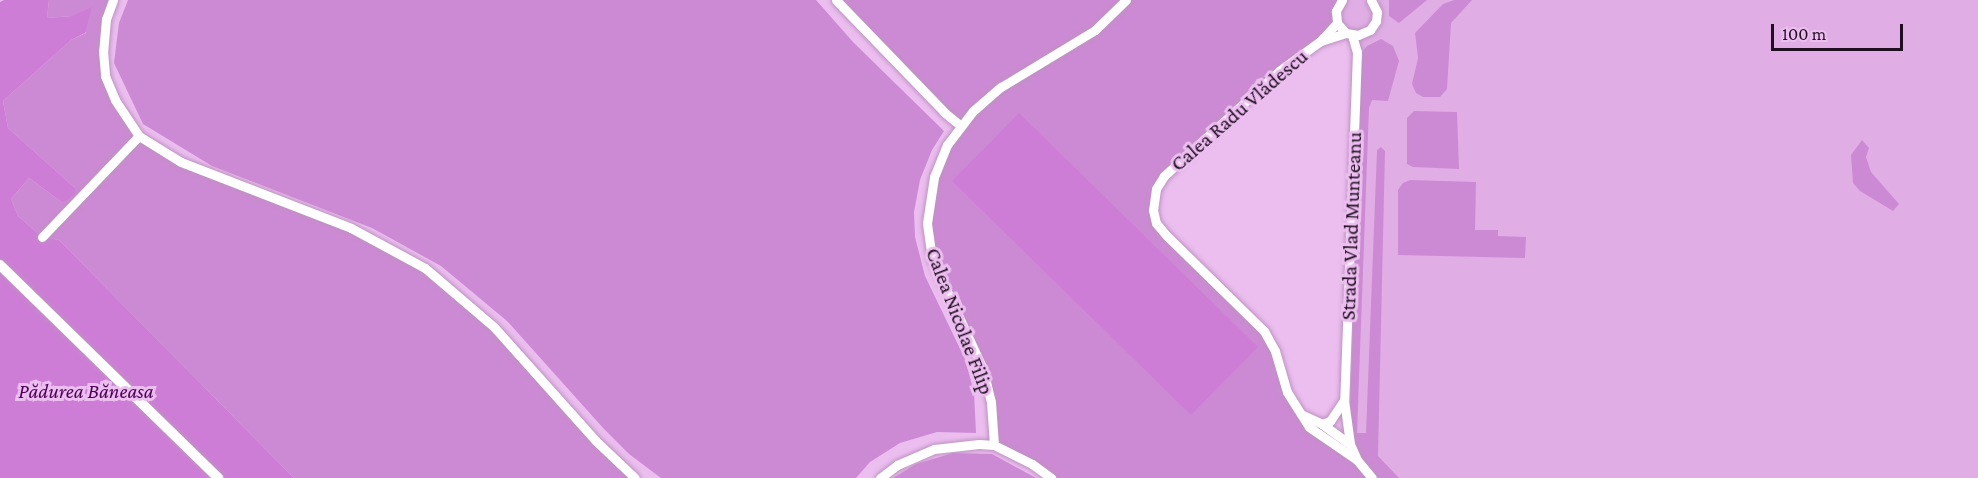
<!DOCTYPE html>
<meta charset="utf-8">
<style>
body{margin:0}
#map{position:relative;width:1978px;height:478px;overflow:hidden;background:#ecbef0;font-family:"Crimson Pro",serif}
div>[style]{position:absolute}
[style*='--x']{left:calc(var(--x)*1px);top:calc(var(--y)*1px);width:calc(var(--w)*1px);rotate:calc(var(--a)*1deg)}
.built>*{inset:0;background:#e0aee5}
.green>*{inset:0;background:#cd8ad4}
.forest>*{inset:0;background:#ce7dd6}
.roads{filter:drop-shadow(0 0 2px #be92c2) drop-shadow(0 0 2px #be92c2)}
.minor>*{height:9px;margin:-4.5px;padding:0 4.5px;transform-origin:4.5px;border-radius:4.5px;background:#fff}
.tertiary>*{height:10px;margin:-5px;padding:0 5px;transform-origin:5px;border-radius:5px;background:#fff}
span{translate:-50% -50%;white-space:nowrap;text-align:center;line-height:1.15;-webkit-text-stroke:6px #ecbef0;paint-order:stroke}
.street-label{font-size:21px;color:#200f21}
.park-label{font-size:21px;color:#4e0056;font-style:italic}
.scale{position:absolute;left:1771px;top:24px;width:132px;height:27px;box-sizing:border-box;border:3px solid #200f21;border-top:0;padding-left:8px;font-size:18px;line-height:21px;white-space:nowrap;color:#200f21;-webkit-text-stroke:4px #ecbef0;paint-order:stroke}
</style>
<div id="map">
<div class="built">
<div style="clip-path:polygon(1342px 0,1978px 0,1978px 478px,1372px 478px,1346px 425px,1358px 36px,1346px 33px,1336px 11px)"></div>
</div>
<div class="green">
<div style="clip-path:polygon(49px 0,113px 0,103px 51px,115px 100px,153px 146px,395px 250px,459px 295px,635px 478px,294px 478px,59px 240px,42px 237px,18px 216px,11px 199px,29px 178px,63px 203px,75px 188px,8px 128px,3px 101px,71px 40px,86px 33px,72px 16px,47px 18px)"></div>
<div style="clip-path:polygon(128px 0,816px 0,853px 42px,944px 131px,932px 150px,920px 180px,914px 212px,915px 237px,925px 276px,965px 359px,974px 392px,976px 433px,937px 432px,900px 443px,870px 462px,856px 478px,661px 478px,629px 454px,604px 429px,507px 321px,441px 266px,372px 228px,212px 166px,143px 124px,114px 63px,119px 23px)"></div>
<div style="clip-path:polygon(836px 0,1342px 0,1339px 3px,1341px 29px,1296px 58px,1156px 189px,1156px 222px,1264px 331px,1293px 404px,1334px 447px,1372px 478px,1051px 478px,994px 445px,987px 386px,932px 259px,930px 195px,960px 125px)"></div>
<div style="clip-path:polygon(1389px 0,1427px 0,1399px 23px,1389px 16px)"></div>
<div style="clip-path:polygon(1454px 0,1472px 0,1451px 23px,1447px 89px,1440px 97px,1423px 97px,1416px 93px,1412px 84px,1418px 58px,1415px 33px,1443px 4px)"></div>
<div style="clip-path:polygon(1381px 39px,1393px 46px,1399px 61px,1388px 101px,1372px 100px,1369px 108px,1357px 433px,1366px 433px,1377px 150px,1381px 147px,1385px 151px,1378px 456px,1399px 478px,1378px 478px,1361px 461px,1354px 442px,1350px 415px,1361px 58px,1362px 52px,1367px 46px)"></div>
<div style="clip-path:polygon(1414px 111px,1457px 112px,1459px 169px,1413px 167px,1407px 164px,1407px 118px)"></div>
<div style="clip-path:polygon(1862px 140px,1869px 148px,1866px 157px,1871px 172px,1899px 204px,1893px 211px,1860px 191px,1853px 183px,1851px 155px)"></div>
<div style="clip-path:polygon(1410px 180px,1476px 182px,1475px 230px,1498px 230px,1498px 236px,1526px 237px,1525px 258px,1398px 255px,1398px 190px,1403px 183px)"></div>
<div style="clip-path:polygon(953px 453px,992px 454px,1036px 478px,893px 478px,916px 464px)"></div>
</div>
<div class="forest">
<div style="clip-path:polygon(4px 0,49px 0,47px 18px,72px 16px,92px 7px,85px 33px,71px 40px,3px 101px,8px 128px,75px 188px,75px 194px,63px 203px,29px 178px,11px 199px,18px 216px,42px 237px,59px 240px,294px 478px,0 478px,0 2px)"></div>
<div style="clip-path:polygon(1019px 113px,1258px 347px,1191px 415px,952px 181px)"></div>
</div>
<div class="roads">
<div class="minor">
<div style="--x:113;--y:0;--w:20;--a:110"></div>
<div style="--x:106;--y:19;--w:32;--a:95"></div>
<div style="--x:103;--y:51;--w:25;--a:85"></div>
<div style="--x:105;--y:76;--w:26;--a:67"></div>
<div style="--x:115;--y:100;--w:43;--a:56.3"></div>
<div style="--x:139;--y:136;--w:49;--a:31.8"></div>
<div style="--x:181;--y:162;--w:182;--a:21.2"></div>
<div style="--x:351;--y:228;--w:84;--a:28.4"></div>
<div style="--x:425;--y:268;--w:91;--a:40.5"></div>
<div style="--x:494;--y:327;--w:154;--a:48.2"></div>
<div style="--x:597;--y:442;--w:52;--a:43.5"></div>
<div style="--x:836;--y:0;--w:157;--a:46"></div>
<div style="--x:945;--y:113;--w:19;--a:39"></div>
<div style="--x:1342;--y:0;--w:13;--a:119"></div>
<div style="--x:1336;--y:11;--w:12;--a:85"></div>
<div style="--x:1337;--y:23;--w:13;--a:48"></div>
<div style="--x:1346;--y:33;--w:12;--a:9"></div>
<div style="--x:1358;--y:35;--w:13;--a:-23"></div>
<div style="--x:1370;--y:30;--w:11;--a:-56"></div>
<div style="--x:1376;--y:21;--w:9;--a:-84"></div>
<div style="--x:1377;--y:12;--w:13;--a:-117"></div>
<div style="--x:1337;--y:23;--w:26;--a:133"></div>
<div style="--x:1319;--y:42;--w:49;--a:144.1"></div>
<div style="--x:1279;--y:71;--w:156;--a:137.6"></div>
<div style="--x:1164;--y:176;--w:15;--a:122"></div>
<div style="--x:1156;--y:189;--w:21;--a:98"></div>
<div style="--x:1153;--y:210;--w:13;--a:77"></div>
<div style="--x:1156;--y:223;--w:17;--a:50"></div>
<div style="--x:1167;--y:236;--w:136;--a:44.4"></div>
<div style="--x:1264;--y:331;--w:23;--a:61"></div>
<div style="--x:1275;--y:351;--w:43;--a:73.7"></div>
<div style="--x:1287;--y:392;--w:41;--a:57.8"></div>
<div style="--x:1309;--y:427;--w:58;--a:34.5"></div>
<div style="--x:1352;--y:35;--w:18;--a:74"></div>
<div style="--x:1357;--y:52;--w:348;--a:92.1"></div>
<div style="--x:1344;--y:400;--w:44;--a:82.2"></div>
<div style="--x:1350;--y:444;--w:17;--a:66"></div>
<div style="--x:1357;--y:460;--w:23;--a:50"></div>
<div style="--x:1321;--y:41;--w:26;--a:-18"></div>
<div style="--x:42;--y:237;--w:140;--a:-46.2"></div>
<div style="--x:1303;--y:415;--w:21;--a:25"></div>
<div style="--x:1322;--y:424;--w:34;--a:36"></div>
<div style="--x:1322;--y:424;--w:9;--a:-21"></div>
<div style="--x:1330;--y:421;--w:25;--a:-56"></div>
<div style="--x:994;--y:445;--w:43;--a:-94"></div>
<div style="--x:991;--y:402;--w:36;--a:-104"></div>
<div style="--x:982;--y:367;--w:119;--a:-114.8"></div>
<div style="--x:932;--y:259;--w:36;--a:-98"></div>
<div style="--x:927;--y:223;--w:47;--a:-81.3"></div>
<div style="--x:934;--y:177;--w:35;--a:-68"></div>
<div style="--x:947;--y:145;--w:43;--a:-52.6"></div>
<div style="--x:973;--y:111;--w:37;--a:-41"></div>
<div style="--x:1001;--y:87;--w:110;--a:-31.2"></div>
<div style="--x:1095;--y:30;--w:43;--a:-44.1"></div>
<div style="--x:880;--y:478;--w:21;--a:-37"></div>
<div style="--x:897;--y:465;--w:40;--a:-23.4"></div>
<div style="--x:934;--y:449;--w:45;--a:-6.3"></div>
<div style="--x:979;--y:444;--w:15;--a:4"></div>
<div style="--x:994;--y:445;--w:42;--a:26.6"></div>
<div style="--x:1032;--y:464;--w:24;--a:36"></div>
</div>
<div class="tertiary">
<div style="--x:0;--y:265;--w:305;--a:44.3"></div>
</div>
</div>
<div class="street-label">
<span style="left:1239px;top:110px;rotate:-41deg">Calea Radu Vlădescu</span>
<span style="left:1351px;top:226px;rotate:-88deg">Strada Vlad Munteanu</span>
<span style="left:960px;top:321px;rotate:69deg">Calea Nicolae Filip</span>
</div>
<div class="park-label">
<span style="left:86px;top:391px">Pădurea Băneasa</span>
</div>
<div class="scale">100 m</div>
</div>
